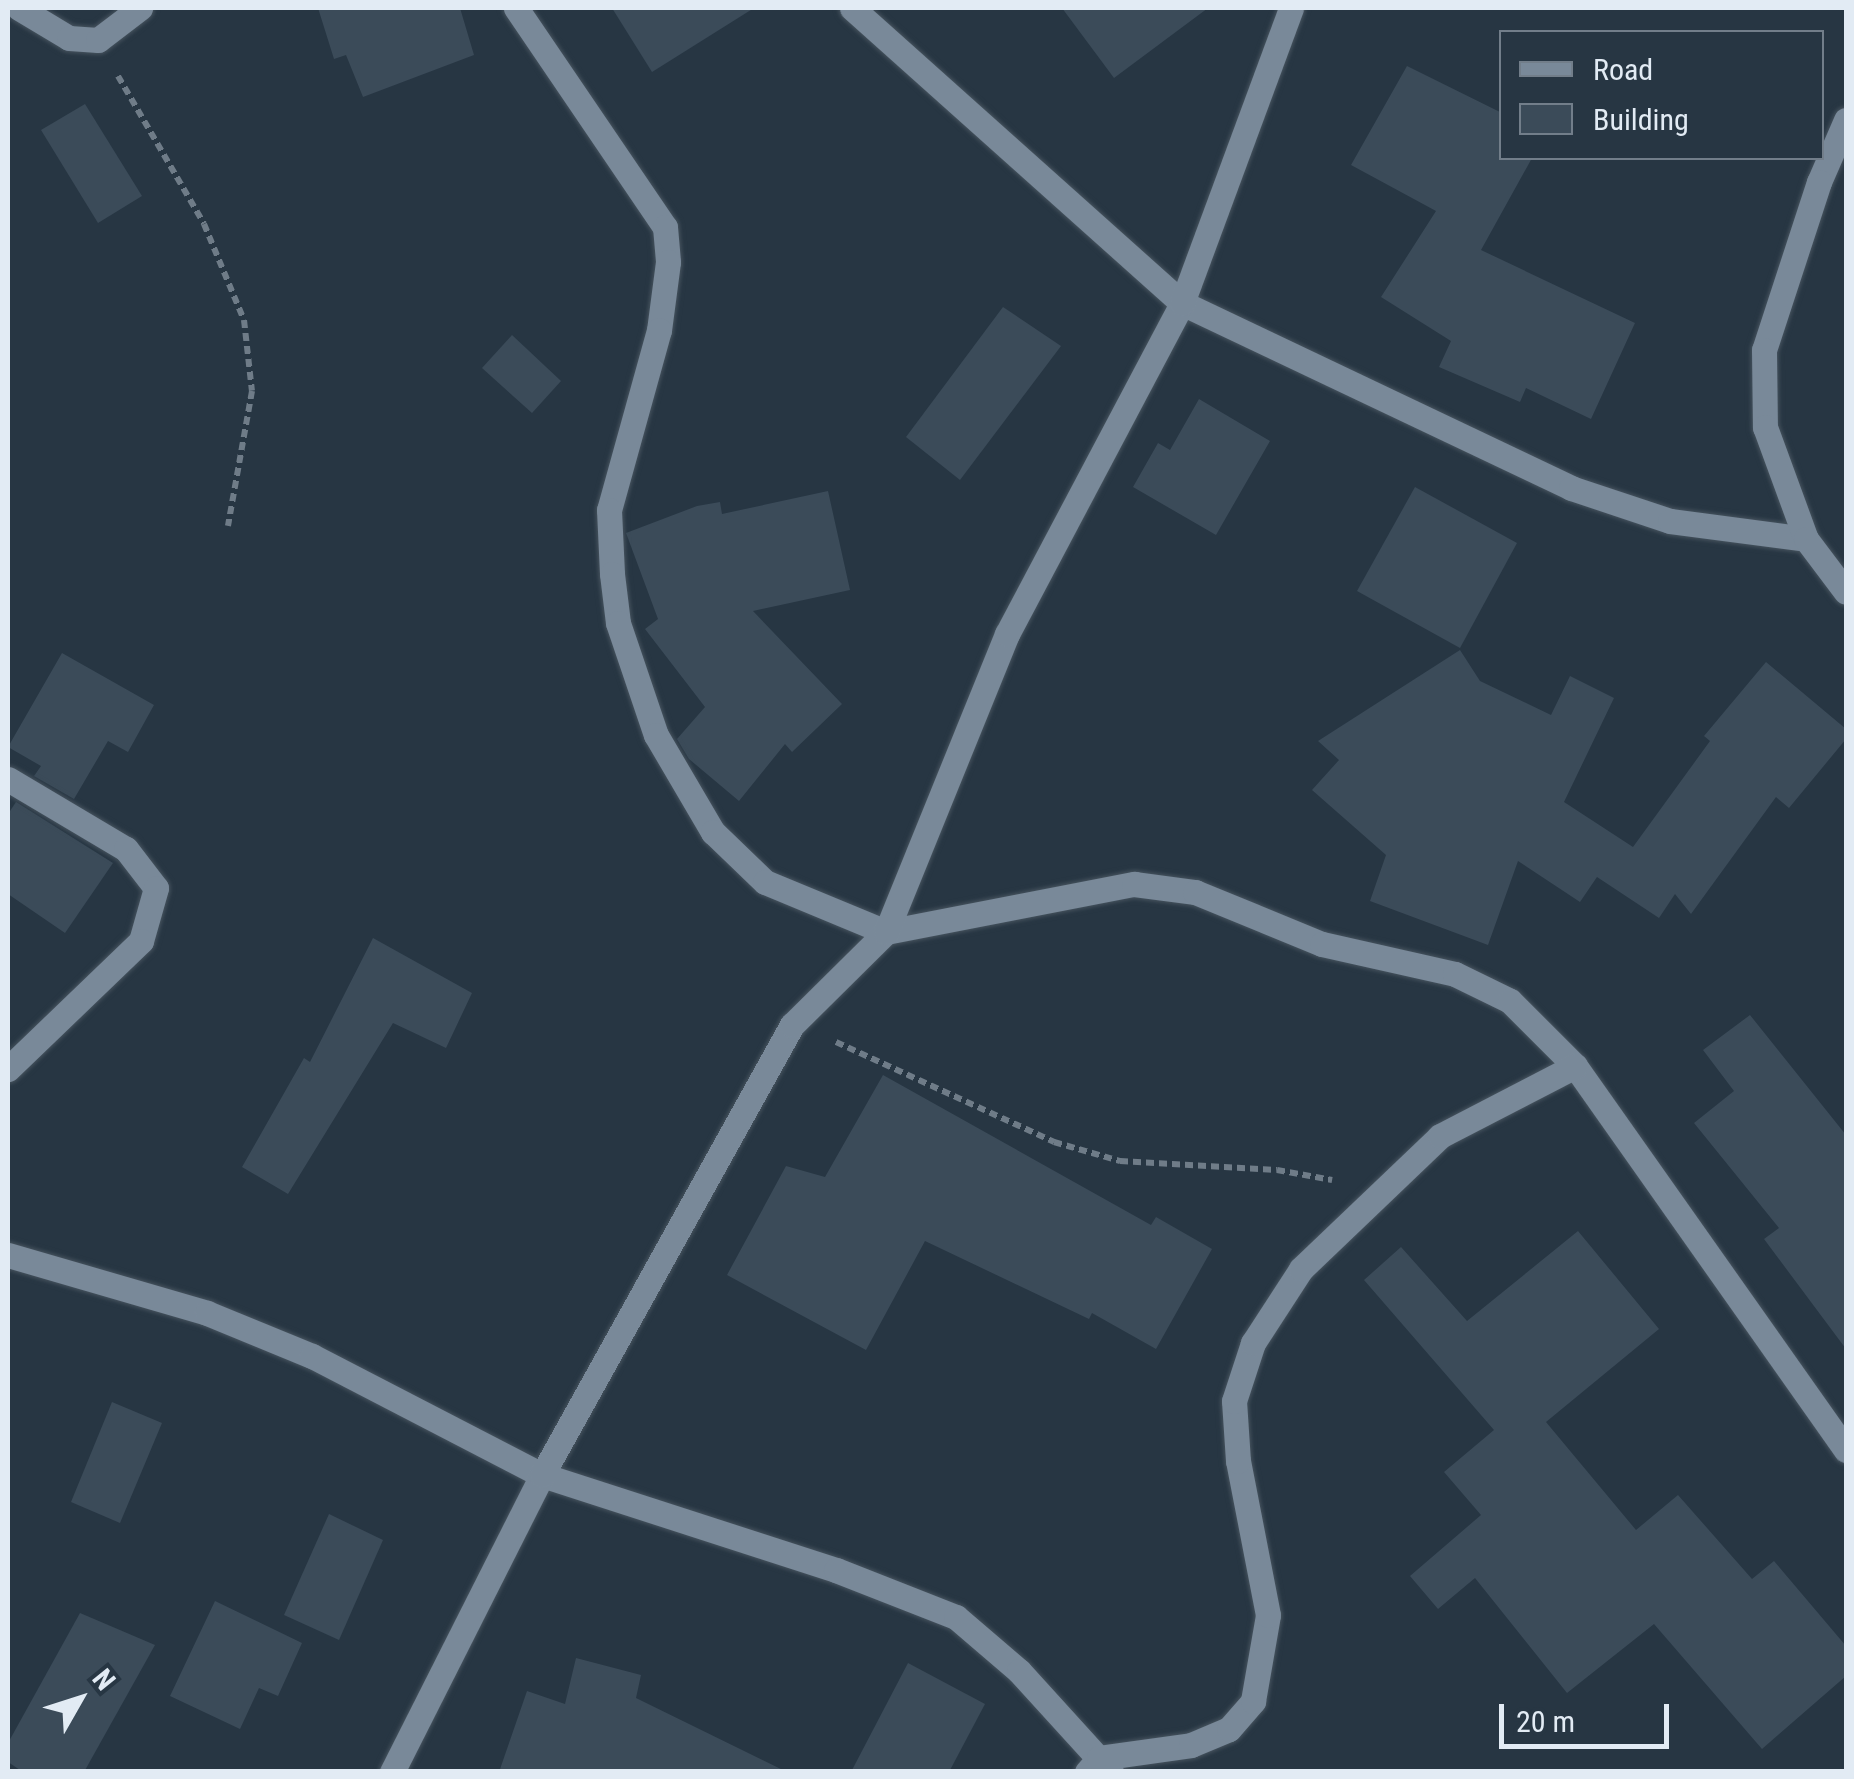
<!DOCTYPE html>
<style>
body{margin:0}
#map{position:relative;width:1854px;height:1779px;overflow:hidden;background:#273643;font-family:"Roboto Condensed",sans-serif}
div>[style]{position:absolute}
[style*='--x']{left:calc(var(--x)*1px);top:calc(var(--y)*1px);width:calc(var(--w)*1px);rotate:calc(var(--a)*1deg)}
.building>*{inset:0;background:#3b4b59}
.path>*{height:6px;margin-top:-3px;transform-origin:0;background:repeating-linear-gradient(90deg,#6f7c88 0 8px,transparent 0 13px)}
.roads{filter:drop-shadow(0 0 2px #46535e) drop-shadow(0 0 2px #46535e)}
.minor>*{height:25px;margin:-12.5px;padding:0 12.5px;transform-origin:12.5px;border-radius:12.5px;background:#798999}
span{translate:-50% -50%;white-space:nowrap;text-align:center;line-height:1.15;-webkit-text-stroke:8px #273643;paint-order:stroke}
.frame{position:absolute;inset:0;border:10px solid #e2ebf4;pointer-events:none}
.legend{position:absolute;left:1499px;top:30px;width:325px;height:130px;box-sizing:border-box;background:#273643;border:2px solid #727e8a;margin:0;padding:12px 18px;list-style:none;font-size:30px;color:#e2ebf4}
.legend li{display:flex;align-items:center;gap:20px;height:50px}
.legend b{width:50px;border:2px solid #727e8a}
.north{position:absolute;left:30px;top:1649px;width:100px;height:100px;-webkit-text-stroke:8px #273643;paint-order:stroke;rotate:51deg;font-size:28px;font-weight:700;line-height:40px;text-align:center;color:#e2ebf4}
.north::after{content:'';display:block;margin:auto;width:35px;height:45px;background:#e2ebf4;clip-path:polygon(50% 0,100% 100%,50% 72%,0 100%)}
.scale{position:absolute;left:1499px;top:1704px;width:170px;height:45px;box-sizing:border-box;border:5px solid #e2ebf4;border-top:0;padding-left:12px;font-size:30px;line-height:35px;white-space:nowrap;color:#e2ebf4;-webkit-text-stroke:8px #273643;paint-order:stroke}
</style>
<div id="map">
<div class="building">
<div style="clip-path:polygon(318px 8px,460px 8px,474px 55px,363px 97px,346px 55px,334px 59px)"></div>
<div style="clip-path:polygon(612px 8px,754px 8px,652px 72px)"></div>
<div style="clip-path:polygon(1062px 8px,1208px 8px,1114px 78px)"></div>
<div style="clip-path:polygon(1407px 66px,1502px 113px,1502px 158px,1532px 158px,1481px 250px,1635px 323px,1591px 419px,1526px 388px,1520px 402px,1439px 367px,1451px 341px,1381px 297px,1436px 211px,1351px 165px)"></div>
<div style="clip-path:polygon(85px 104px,142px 196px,98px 223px,41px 130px)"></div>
<div style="clip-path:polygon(1003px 307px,1061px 346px,960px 480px,906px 437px)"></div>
<div style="clip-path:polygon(512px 335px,561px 381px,532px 413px,482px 368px)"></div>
<div style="clip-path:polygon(1199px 399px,1270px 441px,1216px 535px,1133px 487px,1158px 443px,1170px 450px)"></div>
<div style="clip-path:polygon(1415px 487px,1517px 543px,1460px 648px,1357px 591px)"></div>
<div style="clip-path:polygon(828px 491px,850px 590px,753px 611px,842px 704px,792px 752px,785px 744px,739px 801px,689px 759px,677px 739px,705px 707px,645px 629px,658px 619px,626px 533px,697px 506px,720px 502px,722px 514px)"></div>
<div style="clip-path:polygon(1460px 650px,1480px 681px,1551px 715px,1570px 676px,1614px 698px,1564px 802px,1633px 847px,1710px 741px,1704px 736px,1766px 662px,1846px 729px,1846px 739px,1789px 808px,1776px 797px,1691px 914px,1675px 894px,1659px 918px,1597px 877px,1580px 902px,1518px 861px,1488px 945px,1370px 901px,1386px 855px,1312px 790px,1339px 760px,1318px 741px)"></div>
<div style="clip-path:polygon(62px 653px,154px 705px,128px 752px,108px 741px,74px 799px,34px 776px,41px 766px,8px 747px)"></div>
<div style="clip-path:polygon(16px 802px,113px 863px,65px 933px,8px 894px,8px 814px)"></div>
<div style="clip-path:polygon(373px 938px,472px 993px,446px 1048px,393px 1023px,288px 1194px,242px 1167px,304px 1058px,310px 1062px)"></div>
<div style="clip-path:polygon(1750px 1015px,1846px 1135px,1846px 1349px,1764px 1239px,1779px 1228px,1694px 1123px,1734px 1091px,1703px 1050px)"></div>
<div style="clip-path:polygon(883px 1075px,1151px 1225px,1156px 1217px,1212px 1249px,1156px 1349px,1092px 1313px,1089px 1319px,925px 1241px,866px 1350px,727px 1275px,786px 1166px,825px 1177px)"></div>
<div style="clip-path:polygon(1578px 1231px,1659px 1329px,1546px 1422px,1636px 1530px,1678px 1495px,1752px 1579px,1774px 1561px,1846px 1646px,1846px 1676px,1762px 1749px,1654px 1624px,1567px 1693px,1475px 1578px,1438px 1609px,1410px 1576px,1481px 1515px,1444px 1472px,1494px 1430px,1364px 1280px,1401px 1247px,1467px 1321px)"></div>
<div style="clip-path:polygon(112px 1402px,162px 1423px,120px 1523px,71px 1502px)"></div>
<div style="clip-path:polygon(329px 1514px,383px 1540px,339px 1640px,284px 1615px)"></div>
<div style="clip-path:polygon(215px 1601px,302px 1643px,278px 1696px,259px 1688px,240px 1729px,170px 1696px)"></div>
<div style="clip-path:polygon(80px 1613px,155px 1645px,84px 1772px,23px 1772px,8px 1762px,8px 1743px)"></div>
<div style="clip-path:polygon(576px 1658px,641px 1675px,636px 1698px,787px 1772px,499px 1772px,527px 1691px,565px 1704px)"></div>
<div style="clip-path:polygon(908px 1663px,985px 1704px,949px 1772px,851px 1772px)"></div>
</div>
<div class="path">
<div style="--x:118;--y:76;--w:171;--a:59.8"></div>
<div style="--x:204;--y:224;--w:104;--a:67.4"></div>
<div style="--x:244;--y:320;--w:71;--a:83.6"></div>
<div style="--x:252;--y:391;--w:137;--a:100.1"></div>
<div style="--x:836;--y:1042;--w:240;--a:24.6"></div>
<div style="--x:1054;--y:1142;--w:69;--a:16.1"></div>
<div style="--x:1120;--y:1161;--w:157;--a:3.3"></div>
<div style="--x:1277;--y:1170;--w:56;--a:10.3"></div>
</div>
<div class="roads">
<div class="minor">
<div style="--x:19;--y:8;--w:58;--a:31"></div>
<div style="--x:69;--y:38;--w:29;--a:4"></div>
<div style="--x:98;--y:40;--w:53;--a:-37.3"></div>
<div style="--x:516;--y:8;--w:265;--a:55.8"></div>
<div style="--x:665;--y:227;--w:35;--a:85"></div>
<div style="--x:668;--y:262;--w:69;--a:97.5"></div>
<div style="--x:659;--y:330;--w:187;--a:105.5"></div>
<div style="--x:609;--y:510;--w:64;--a:87.3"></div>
<div style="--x:612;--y:574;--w:49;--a:83"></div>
<div style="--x:618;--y:623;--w:118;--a:71.3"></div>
<div style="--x:656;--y:735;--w:113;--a:59.6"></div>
<div style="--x:713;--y:832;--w:72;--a:43.9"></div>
<div style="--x:765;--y:882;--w:131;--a:22.5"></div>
<div style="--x:886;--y:932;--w:253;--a:-11"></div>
<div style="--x:1134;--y:884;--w:62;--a:7.5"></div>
<div style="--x:1195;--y:892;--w:137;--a:22.3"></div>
<div style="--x:1322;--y:944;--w:136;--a:12.7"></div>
<div style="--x:1455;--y:974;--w:61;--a:26.1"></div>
<div style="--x:1510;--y:1001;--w:92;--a:45"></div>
<div style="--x:1575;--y:1066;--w:470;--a:54.8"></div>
<div style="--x:852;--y:8;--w:443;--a:41.8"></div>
<div style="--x:1182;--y:303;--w:431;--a:25.4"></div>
<div style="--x:1571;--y:488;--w:104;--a:18.4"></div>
<div style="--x:1670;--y:521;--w:137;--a:7.5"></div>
<div style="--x:1846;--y:120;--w:68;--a:113.5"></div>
<div style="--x:1819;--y:182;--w:177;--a:108.1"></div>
<div style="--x:1764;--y:350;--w:77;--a:89.3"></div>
<div style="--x:1765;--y:427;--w:119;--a:69.9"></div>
<div style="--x:1806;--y:539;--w:66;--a:53"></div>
<div style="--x:8;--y:779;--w:137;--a:30.7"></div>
<div style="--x:126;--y:849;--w:49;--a:52.4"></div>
<div style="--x:156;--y:888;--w:55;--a:105.8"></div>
<div style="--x:141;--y:941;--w:185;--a:136.1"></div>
<div style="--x:8;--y:1255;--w:207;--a:16.2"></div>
<div style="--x:207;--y:1313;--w:113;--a:22.3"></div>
<div style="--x:312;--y:1356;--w:259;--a:27.4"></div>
<div style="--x:542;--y:1475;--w:309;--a:17.9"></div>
<div style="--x:836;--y:1570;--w:129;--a:21.4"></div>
<div style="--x:956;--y:1617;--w:83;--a:40.6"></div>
<div style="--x:1019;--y:1671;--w:137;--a:47.7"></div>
<div style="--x:392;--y:1772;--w:333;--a:-63.2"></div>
<div style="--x:542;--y:1475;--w:515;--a:-60.95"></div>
<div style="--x:792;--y:1025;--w:132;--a:-44.7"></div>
<div style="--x:886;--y:932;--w:322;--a:-67.9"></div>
<div style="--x:1007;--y:634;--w:374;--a:-62.1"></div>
<div style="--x:1182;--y:303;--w:314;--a:-69.7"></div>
<div style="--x:1087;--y:1772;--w:18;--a:-49"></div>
<div style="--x:1099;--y:1758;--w:93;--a:-8"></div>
<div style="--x:1191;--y:1745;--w:41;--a:-22.8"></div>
<div style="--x:1229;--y:1729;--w:37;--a:-49"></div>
<div style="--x:1253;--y:1701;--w:87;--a:-80.1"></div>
<div style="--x:1268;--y:1615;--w:157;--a:-101"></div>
<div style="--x:1238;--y:1461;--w:60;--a:-93.8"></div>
<div style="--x:1234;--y:1401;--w:61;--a:-71.9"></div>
<div style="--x:1253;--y:1343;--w:88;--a:-57"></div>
<div style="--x:1301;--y:1269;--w:192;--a:-43.7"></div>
<div style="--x:1440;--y:1136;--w:152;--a:-27.4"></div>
</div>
</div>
<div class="frame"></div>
<ul class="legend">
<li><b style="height:12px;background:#798999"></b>Road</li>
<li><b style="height:28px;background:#3b4b59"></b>Building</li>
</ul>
<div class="north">N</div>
<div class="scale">20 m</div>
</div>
